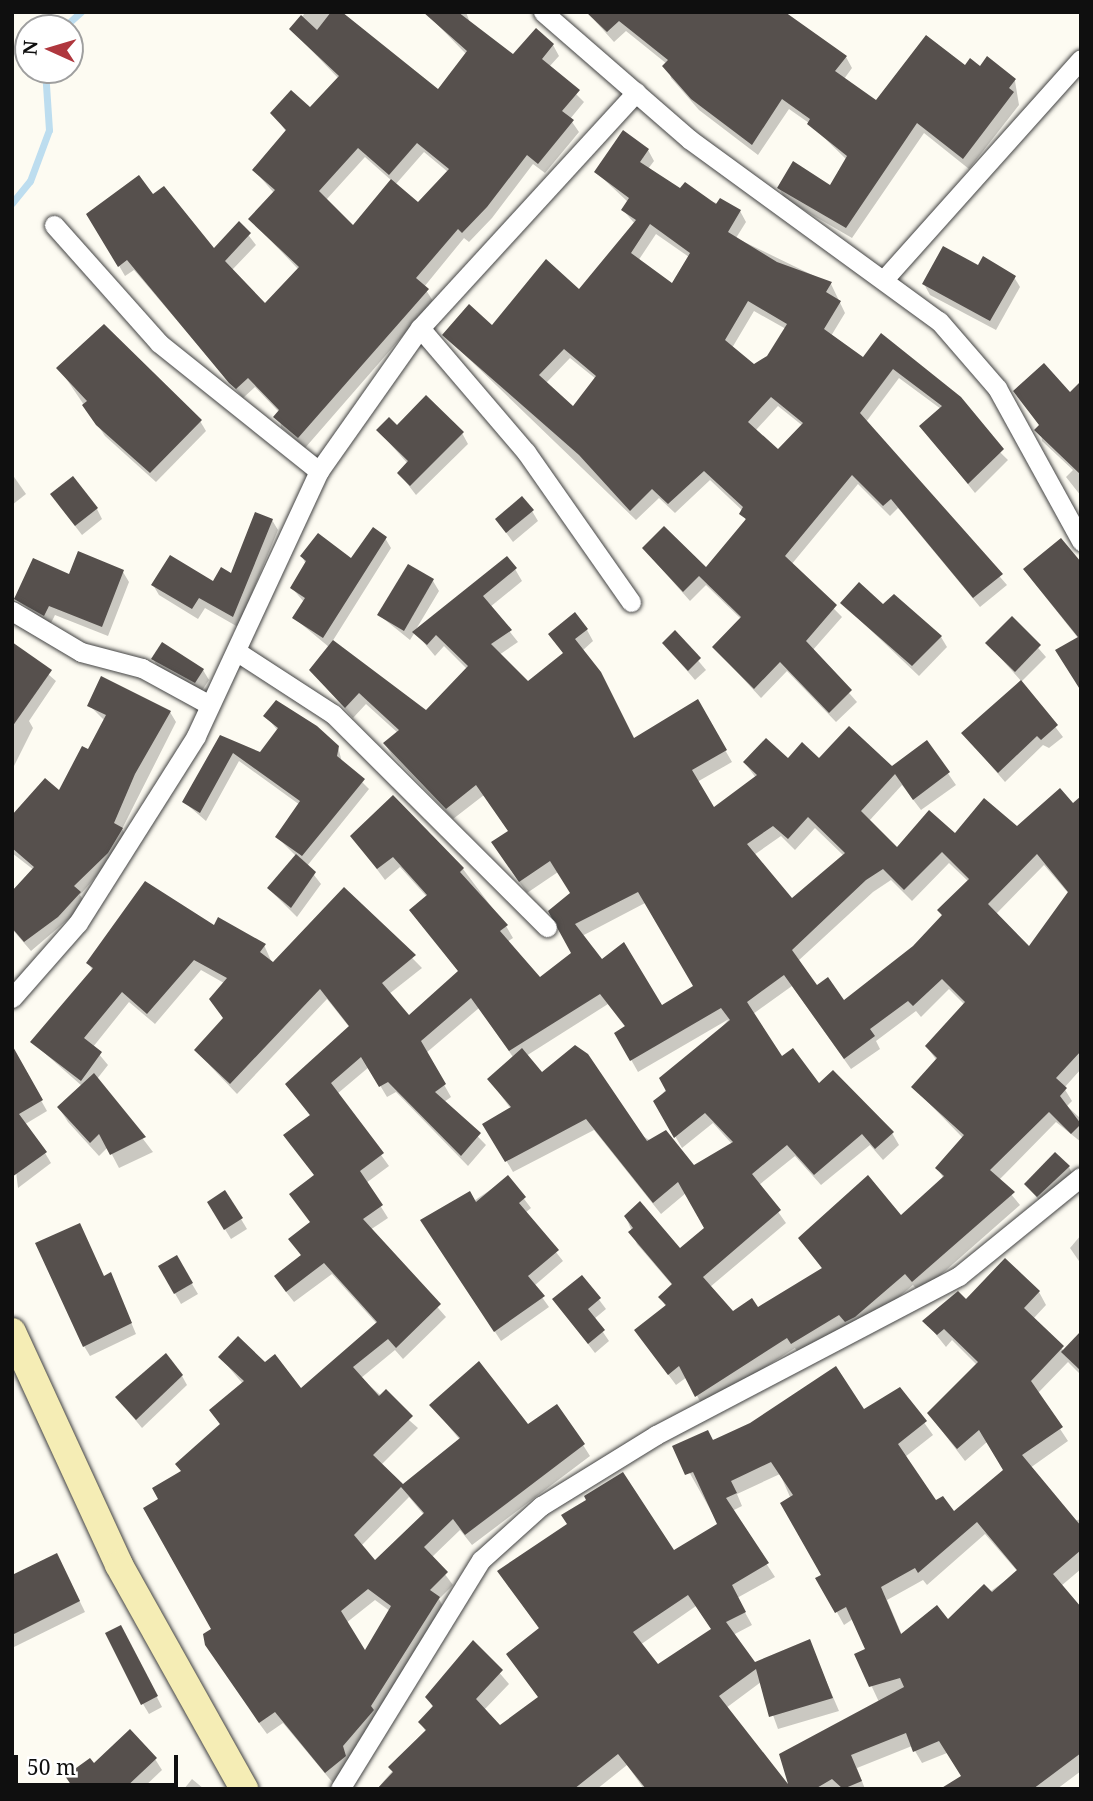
<!DOCTYPE html>
<style>
body{margin:0}
#map{position:relative;width:1093px;height:1801px;overflow:hidden;background:#fdfbf2;font-family:"Noto Serif",serif}
div>[style]{position:absolute}
[style*='--x']{left:calc(var(--x)*1px);top:calc(var(--y)*1px);width:calc(var(--w)*1px);rotate:calc(var(--a)*1deg)}
.shadow>*{inset:0;background:#0003}
.stream>*{height:7px;margin:-3.5px;padding:0 3.5px;transform-origin:3.5px;border-radius:3.5px;background:#bdddef}
.building>*{inset:0;background:#56504d}
.roads{filter:drop-shadow(0 0 2px #424242) drop-shadow(0 0 2px #424242)}
.minor>*{height:19px;margin:-9.5px;padding:0 9.5px;transform-origin:9.5px;border-radius:9.5px;background:#fff}
.secondary>*{height:28px;margin:-14px;padding:0 14px;transform-origin:14px;border-radius:14px;background:#f5edb5}
span{translate:-50% -50%;white-space:nowrap;text-align:center;line-height:1.15;-webkit-text-stroke:7px #fff;paint-order:stroke}
.frame{position:absolute;inset:0;border:14px solid #0f0f0f;pointer-events:none}
.north{position:absolute;left:14px;top:14px;width:70px;height:70px;box-sizing:border-box;background:#fff;border:2px solid #9f9f9f;border-radius:50%;rotate:274deg;font-size:19px;font-weight:700;line-height:28px;text-align:center;color:#0f0f0f}
.north::after{content:'';display:block;margin:auto;width:24px;height:32px;background:#af373e;clip-path:polygon(50% 0,100% 100%,50% 72%,0 100%)}
.scale{position:absolute;left:14px;top:1755px;width:164px;height:32px;box-sizing:border-box;border:4px solid #0f0f0f;border-top:0;padding-left:9px;font-size:21px;line-height:24px;white-space:nowrap;color:#0f0f0f;-webkit-text-stroke:5px #fff;paint-order:stroke}
</style>
<div id="map">
<div class="shadow">
<div style="clip-path:polygon(evenodd,306px 12px,340px 12px,439px 92px,467px 55px,429px 16px,466px 12px,470px 23px,514px 57px,553px 45px,559px 56px,549px 67px,584px 102px,570px 119px,579px 132px,545px 173px,533px 164px,492px 218px,469px 242px,464px 238px,424px 287px,433px 301px,305px 448px,281px 427px,279px 412px,255px 387px,243px 398px,134px 270px,125px 276px,89px 214px,153px 197px,214px 250px,239px 223px,256px 245px,232px 270px,265px 306px,299px 270px,250px 219px,274px 193px,254px 170px,287px 133px,273px 113px,310px 110px,339px 79px,291px 29px,306px 12px,424px 152px,448px 172px,418px 204px,395px 185px,424px 152px,306px 12px,365px 157px,392px 181px,353px 227px,326px 200px,365px 157px)"></div>
<div style="clip-path:polygon(587px 12px,846px 57px,852px 68px,844px 79px,876px 102px,965px 68px,980px 68px,1015px 81px,1019px 105px,969px 169px,924px 133px,852px 238px,785px 199px,779px 188px,830px 187px,847px 160px,809px 123px,789px 109px,758px 155px,699px 110px,671px 78px,667px 64px,626px 31px,614px 42px)"></div>
<div style="clip-path:polygon(evenodd,624px 133px,648px 150px,654px 161px,648px 169px,681px 191px,740px 211px,746px 222px,736px 238px,831px 284px,845px 313px,831px 336px,863px 360px,881px 336px,1008px 460px,975px 493px,921px 426px,941px 409px,899px 378px,866px 422px,1007px 585px,980px 607px,898px 508px,890px 516px,858px 484px,791px 565px,842px 617px,812px 651px,857px 702px,836px 722px,787px 671px,761px 698px,714px 647px,741px 619px,706px 585px,690px 601px,644px 549px,706px 569px,746px 522px,743px 511px,710px 480px,675px 513px,659px 498px,636px 520px,444px 335px,493px 327px,579px 292px,635px 224px,623px 210px,628px 202px,596px 172px,624px 133px,656px 234px,689px 257px,673px 286px,638px 261px,656px 234px,624px 133px,754px 311px,786px 329px,768px 358px,753px 366px,732px 348px,754px 311px,624px 133px,570px 358px,596px 379px,573px 409px,546px 383px,570px 358px,624px 133px,778px 406px,803px 426px,778px 451px,755px 431px,778px 406px)"></div>
<div style="clip-path:polygon(979px 268px,1014px 277px,1020px 287px,996px 330px,930px 295px,924px 284px)"></div>
<div style="clip-path:polygon(59px 368px,200px 421px,206px 431px,156px 482px,105px 436px)"></div>
<div style="clip-path:polygon(1081px 384px,1081px 496px,1066px 477px,1073px 470px,1042px 441px,1040px 426px,1015px 391px,1070px 395px)"></div>
<div style="clip-path:polygon(397px 427px,462px 433px,468px 444px,416px 495px,399px 473px,408px 464px,378px 430px)"></div>
<div style="clip-path:polygon(12px 474px,26px 494px,12px 505px)"></div>
<div style="clip-path:polygon(58px 504px,97px 509px,102px 519px,82px 535px)"></div>
<div style="clip-path:polygon(532px 511px,538px 521px,513px 542px,497px 520px)"></div>
<div style="clip-path:polygon(272px 520px,278px 530px,238px 627px,205px 608px,198px 619px,159px 595px,153px 585px,213px 583px,232px 575px)"></div>
<div style="clip-path:polygon(evenodd,385px 538px,391px 548px,332px 642px,426px 713px,467px 669px,444px 646px,435px 656px,415px 632px,410px 640px,379px 615px,433px 581px,439px 591px,415px 631px,515px 569px,522px 581px,490px 607px,518px 642px,499px 655px,528px 683px,564px 654px,550px 634px,587px 630px,593px 641px,582px 651px,634px 740px,697px 702px,732px 762px,697px 782px,713px 809px,756px 778px,745px 763px,892px 769px,927px 743px,956px 785px,921px 810px,902px 785px,869px 821px,897px 849px,1081px 814px,1081px 1069px,1064px 1088px,1072px 1101px,1067px 1106px,1081px 1119px,1081px 1142px,1056px 1122px,999px 1180px,1020px 1205px,920px 1293px,913px 1285px,862px 1328px,799px 1355px,795px 1348px,703px 1407px,687px 1377px,676px 1385px,636px 1331px,666px 1307px,660px 1297px,673px 1286px,637px 1244px,626px 1217px,680px 1250px,706px 1228px,686px 1193px,661px 1214px,594px 1130px,513px 1172px,485px 1125px,511px 1109px,489px 1079px,513px 1057px,479px 1008px,426px 1053px,451px 1097px,444px 1102px,486px 1145px,468px 1166px,396px 1092px,387px 1097px,369px 1067px,337px 1094px,389px 1166px,366px 1183px,388px 1218px,370px 1230px,446px 1317px,403px 1359px,395px 1350px,361px 1378px,418px 1428px,381px 1465px,403px 1486px,460px 1440px,431px 1405px,528px 1426px,583px 1445px,590px 1456px,472px 1545px,460px 1530px,432px 1557px,453px 1585px,439px 1599px,445px 1610px,333px 1783px,283px 1723px,267px 1734px,256px 1719px,161px 1499px,221px 1426px,211px 1411px,243px 1384px,220px 1357px,265px 1364px,301px 1391px,377px 1324px,332px 1274px,294px 1302px,283px 1288px,302px 1257px,291px 1239px,311px 1223px,291px 1195px,315px 1176px,311px 1117px,287px 1085px,350px 1028px,327px 999px,237px 1094px,196px 1051px,224px 1019px,211px 999px,224px 983px,201px 970px,155px 1024px,129px 1002px,93px 1047px,108px 1065px,97px 1079px,153px 1152px,119px 1168px,108px 1147px,99px 1156px,68px 1122px,59px 1108px,82px 1086px,32px 1042px,93px 971px,88px 963px,214px 927px,264px 945px,273px 965px,344px 889px,422px 968px,389px 994px,409px 1018px,459px 972px,411px 910px,427px 897px,400px 867px,385px 880px,352px 836px,463px 869px,506px 926px,513px 938px,507px 942px,540px 979px,573px 953px,572px 894px,558px 872px,527px 893px,500px 854px,509px 832px,484px 795px,453px 819px,392px 755px,385px 744px,398px 733px,366px 704px,353px 718px,311px 670px,329px 647px,294px 618px,304px 602px,292px 588px,306px 565px,302px 556px,351px 561px,385px 538px,815px 828px,844px 856px,792px 901px,754px 855px,781px 836px,795px 850px,815px 828px,385px 538px,949px 863px,969px 882px,939px 910px,943px 917px,914px 947px,844px 1003px,816px 987px,798px 961px,873px 892px,891px 880px,912px 901px,949px 863px,385px 538px,1044px 865px,1069px 894px,1029px 949px,996px 914px,1044px 865px,385px 538px,647px 902px,695px 987px,662px 1007px,602px 961px,582px 936px,647px 902px,385px 538px,792px 986px,851px 1069px,880px 1049px,876px 1041px,916px 1011px,921px 1017px,949px 989px,965px 1005px,927px 1047px,937px 1061px,913px 1087px,963px 1138px,937px 1168px,944px 1179px,901px 1218px,800px 1238px,823px 1270px,757px 1309px,733px 1314px,710px 1287px,786px 1223px,759px 1185px,795px 1156px,821px 1185px,870px 1145px,883px 1160px,899px 1145px,892px 1133px,781px 1059px,753px 1014px,792px 986px,385px 538px,608px 1004px,626px 1028px,616px 1033px,638px 1072px,729px 1019px,655px 1102px,682px 1148px,713px 1123px,732px 1144px,694px 1167px,542px 1075px,526px 1056px,608px 1004px,385px 538px,409px 1497px,424px 1515px,375px 1563px,361px 1546px,409px 1497px,385px 538px,375px 1600px,390px 1611px,365px 1654px,346px 1623px,375px 1600px)"></div>
<div style="clip-path:polygon(1025px 569px,1081px 573px,1078px 638px,1032px 580px)"></div>
<div style="clip-path:polygon(123px 572px,129px 582px,108px 636px,55px 615px,50px 625px,16px 599px,70px 577px)"></div>
<div style="clip-path:polygon(842px 603px,883px 607px,941px 637px,947px 647px,919px 676px)"></div>
<div style="clip-path:polygon(1012px 618px,1046px 657px,1021px 682px,1063px 737px,1049px 748px,1043px 745px,1005px 782px,963px 733px,1022px 682px,988px 644px)"></div>
<div style="clip-path:polygon(675px 633px,706px 670px,695px 680px,664px 644px)"></div>
<div style="clip-path:polygon(12px 643px,56px 681px,29px 721px,33px 728px,12px 770px)"></div>
<div style="clip-path:polygon(153px 659px,203px 670px,209px 680px,201px 692px,159px 669px)"></div>
<div style="clip-path:polygon(89px 705px,170px 712px,176px 722px,122px 829px,128px 839px,80px 895px,86px 904px,31px 951px,12px 929px,12px 891px,34px 870px,12px 853px,12px 818px,59px 793px,89px 751px,105px 721px)"></div>
<div style="clip-path:polygon(266px 716px,338px 747px,342px 762px,369px 789px,307px 866px,321px 884px,297px 917px,269px 889px,296px 856px,277px 837px,300px 805px,239px 761px,206px 821px,184px 802px,221px 737px,261px 755px,278px 731px)"></div>
<div style="clip-path:polygon(12px 1049px,47px 1111px,17px 1129px)"></div>
<div style="clip-path:polygon(12px 1139px,45px 1153px,51px 1163px,18px 1188px)"></div>
<div style="clip-path:polygon(1069px 1167px,1074px 1177px,1044px 1206px,1026px 1185px)"></div>
<div style="clip-path:polygon(508px 1178px,531px 1208px,525px 1213px,563px 1261px,534px 1286px,549px 1307px,501px 1341px,429px 1231px)"></div>
<div style="clip-path:polygon(215px 1213px,241px 1219px,247px 1229px,231px 1239px)"></div>
<div style="clip-path:polygon(1081px 1235px,1081px 1264px,1070px 1248px)"></div>
<div style="clip-path:polygon(176px 1257px,198px 1294px,181px 1304px,160px 1267px)"></div>
<div style="clip-path:polygon(111px 1275px,136px 1334px,90px 1356px,84px 1346px,104px 1278px)"></div>
<div style="clip-path:polygon(582px 1277px,606px 1309px,594px 1319px,609px 1341px,595px 1353px,554px 1300px)"></div>
<div style="clip-path:polygon(evenodd,1039px 1292px,1046px 1305px,1033px 1319px,1064px 1351px,1081px 1333px,1081px 1375px,1068px 1362px,1037px 1394px,1068px 1441px,1030px 1468px,1074px 1521px,1081px 1519px,1081px 1569px,1061px 1586px,1081px 1609px,1081px 1771px,1057px 1789px,943px 1789px,963px 1777px,947px 1753px,922px 1763px,912px 1746px,857px 1768px,865px 1789px,791px 1789px,879px 1702px,857px 1655px,867px 1650px,853px 1619px,844px 1625px,818px 1578px,824px 1575px,780px 1474px,737px 1494px,742px 1506px,732px 1511px,775px 1577px,737px 1598px,752px 1625px,733px 1635px,755px 1664px,809px 1641px,839px 1711px,778px 1729px,761px 1682px,726px 1708px,789px 1789px,644px 1789px,627px 1765px,597px 1789px,377px 1789px,426px 1732px,420px 1722px,434px 1709px,427px 1697px,473px 1642px,509px 1684px,484px 1710px,499px 1727px,539px 1698px,508px 1655px,540px 1630px,499px 1571px,673px 1552px,719px 1525px,675px 1447px,863px 1411px,900px 1389px,933px 1435px,905px 1457px,936px 1503px,953px 1513px,1005px 1470px,987px 1442px,965px 1461px,929px 1414px,977px 1365px,952px 1340px,946px 1347px,925px 1321px,967px 1302px,1039px 1292px,985px 1534px,1018px 1572px,948px 1621px,902px 1635px,887px 1600px,923px 1580px,927px 1585px,985px 1534px,1039px 1292px,696px 1606px,712px 1630px,658px 1667px,640px 1645px,696px 1606px)"></div>
<div style="clip-path:polygon(182px 1376px,187px 1385px,142px 1428px,117px 1398px)"></div>
<div style="clip-path:polygon(62px 1565px,85px 1612px,12px 1648px,12px 1577px)"></div>
<div style="clip-path:polygon(126px 1637px,162px 1707px,149px 1714px,143px 1704px)"></div>
<div style="clip-path:polygon(155px 1759px,162px 1770px,142px 1789px,74px 1789px,94px 1766px)"></div>
<div style="clip-path:polygon(192px 1779px,204px 1789px,184px 1789px)"></div>
</div>
<div class="stream">
<div style="--x:63;--y:28;--w:24;--a:-42"></div>
<div style="--x:12;--y:203;--w:28;--a:-51"></div>
<div style="--x:30;--y:181;--w:54;--a:-69.6"></div>
<div style="--x:49;--y:130;--w:60;--a:-93.8"></div>
</div>
<div class="building">
<div style="clip-path:polygon(evenodd,331px 12px,342px 12px,438px 89px,467px 51px,423px 12px,458px 12px,513px 54px,536px 28px,554px 44px,542px 59px,580px 90px,562px 111px,574px 120px,538px 164px,527px 155px,487px 207px,462px 233px,458px 229px,416px 278px,429px 289px,298px 438px,273px 417px,279px 410px,248px 378px,236px 389px,229px 383px,127px 260px,118px 267px,86px 214px,139px 175px,153px 194px,164px 186px,214px 248px,239px 221px,251px 233px,225px 261px,265px 303px,299px 267px,248px 219px,275px 190px,252px 170px,286px 130px,270px 113px,291px 90px,310px 107px,339px 76px,289px 29px,301px 15px,317px 30px,331px 12px,417px 143px,449px 169px,418px 202px,391px 179px,353px 225px,319px 191px,358px 148px,389px 175px,417px 143px)"></div>
<div style="clip-path:polygon(586px 12px,785px 12px,847px 56px,835px 71px,876px 100px,926px 35px,965px 65px,970px 58px,980px 66px,987px 56px,1016px 79px,1009px 88px,1014px 92px,963px 159px,917px 123px,846px 228px,777px 188px,793px 161px,830px 185px,847px 156px,807px 124px,810px 119px,782px 99px,752px 145px,691px 99px,662px 66px,668px 60px,619px 21px,607px 32px)"></div>
<div style="clip-path:polygon(evenodd,623px 130px,649px 149px,640px 162px,680px 188px,685px 182px,716px 204px,720px 198px,741px 210px,728px 232px,777px 262px,832px 282px,826px 292px,841px 301px,824px 329px,863px 357px,881px 333px,961px 397px,1004px 449px,968px 484px,919px 426px,942px 406px,893px 369px,860px 413px,1003px 574px,973px 598px,891px 499px,883px 506px,852px 475px,785px 556px,837px 605px,806px 641px,852px 690px,829px 713px,780px 662px,754px 689px,712px 647px,741px 617px,699px 576px,683px 592px,642px 548px,664px 526px,706px 567px,746px 519px,739px 514px,743px 507px,704px 471px,668px 504px,652px 489px,630px 511px,579px 455px,442px 335px,469px 304px,492px 325px,546px 259px,579px 289px,636px 220px,621px 210px,629px 198px,594px 172px,623px 130px,650px 224px,690px 253px,672px 283px,631px 253px,650px 224px,623px 130px,748px 301px,787px 324px,767px 356px,754px 364px,725px 340px,748px 301px,623px 130px,564px 349px,596px 376px,573px 406px,539px 375px,564px 349px,623px 130px,771px 397px,803px 423px,778px 449px,748px 422px,771px 397px)"></div>
<div style="clip-path:polygon(943px 246px,978px 265px,983px 256px,1016px 276px,990px 321px,922px 284px)"></div>
<div style="clip-path:polygon(104px 324px,202px 420px,150px 473px,96px 425px,82px 405px,87px 401px,56px 368px)"></div>
<div style="clip-path:polygon(1044px 363px,1070px 392px,1081px 381px,1081px 475px,1034px 430px,1039px 425px,1013px 391px)"></div>
<div style="clip-path:polygon(426px 395px,464px 432px,410px 486px,397px 473px,408px 461px,376px 430px,389px 417px,397px 425px)"></div>
<div style="clip-path:polygon(73px 476px,98px 508px,75px 526px,50px 494px)"></div>
<div style="clip-path:polygon(522px 496px,534px 510px,506px 533px,495px 519px)"></div>
<div style="clip-path:polygon(255px 512px,273px 519px,233px 617px,199px 598px,192px 609px,151px 585px,170px 555px,213px 581px,221px 567px,231px 573px)"></div>
<div style="clip-path:polygon(373px 527px,387px 537px,323px 638px,292px 618px,305px 598px,290px 588px,306px 561px,300px 556px,318px 533px,351px 558px)"></div>
<div style="clip-path:polygon(1061px 538px,1081px 562px,1081px 691px,1055px 650px,1078px 637px,1023px 569px)"></div>
<div style="clip-path:polygon(78px 551px,124px 570px,102px 627px,49px 606px,44px 616px,14px 599px,33px 558px,69px 574px)"></div>
<div style="clip-path:polygon(evenodd,507px 556px,517px 568px,483px 596px,512px 630px,491px 644px,528px 681px,563px 653px,548px 634px,575px 612px,588px 629px,575px 639px,601px 672px,634px 738px,698px 699px,727px 750px,692px 770px,714px 807px,757px 775px,743px 762px,766px 738px,788px 758px,802px 742px,819px 758px,849px 726px,892px 766px,927px 740px,950px 772px,913px 800px,895px 774px,861px 811px,897px 847px,929px 810px,955px 833px,984px 798px,1017px 826px,1060px 788px,1073px 803px,1081px 796px,1081px 1051px,1056px 1078px,1067px 1088px,1060px 1096px,1081px 1124px,1071px 1134px,1049px 1112px,990px 1170px,1015px 1192px,912px 1282px,905px 1274px,855px 1317px,845px 1322px,839px 1315px,791px 1344px,787px 1338px,695px 1397px,679px 1366px,668px 1375px,634px 1330px,666px 1305px,658px 1297px,672px 1284px,628px 1232px,633px 1228px,624px 1216px,640px 1201px,680px 1248px,704px 1228px,678px 1182px,653px 1203px,586px 1119px,505px 1162px,482px 1124px,511px 1107px,487px 1079px,522px 1048px,542px 1072px,575px 1045px,588px 1054px,647px 1141px,666px 1130px,694px 1165px,733px 1142px,705px 1113px,674px 1138px,653px 1101px,666px 1091px,659px 1078px,730px 1020px,721px 1008px,630px 1061px,614px 1033px,625px 1026px,600px 994px,509px 1051px,471px 998px,421px 1041px,446px 1084px,435px 1092px,481px 1133px,461px 1156px,388px 1082px,379px 1087px,361px 1057px,331px 1083px,384px 1153px,360px 1171px,383px 1205px,363px 1219px,441px 1304px,396px 1348px,388px 1339px,353px 1367px,379px 1396px,386px 1389px,413px 1416px,373px 1455px,403px 1484px,460px 1438px,429px 1405px,479px 1361px,528px 1424px,557px 1404px,585px 1444px,465px 1535px,453px 1519px,424px 1547px,448px 1572px,430px 1590px,440px 1597px,371px 1706px,374px 1710px,343px 1746px,346px 1756px,325px 1773px,275px 1712px,259px 1723px,248px 1707px,205px 1645px,203px 1634px,211px 1629px,143px 1508px,158px 1499px,152px 1488px,181px 1471px,175px 1464px,220px 1424px,209px 1410px,244px 1381px,218px 1357px,238px 1336px,265px 1362px,275px 1354px,301px 1388px,377px 1322px,324px 1263px,286px 1292px,274px 1276px,301px 1255px,288px 1239px,310px 1222px,289px 1194px,314px 1175px,283px 1135px,310px 1115px,285px 1084px,349px 1026px,320px 989px,230px 1084px,194px 1050px,223px 1018px,209px 999px,227px 978px,194px 960px,147px 1014px,122px 992px,84px 1038px,102px 1052px,81px 1081px,30px 1042px,93px 968px,86px 963px,145px 881px,214px 925px,218px 917px,266px 944px,260px 952px,273px 962px,344px 887px,416px 955px,382px 983px,409px 1015px,458px 971px,409px 910px,427px 895px,393px 857px,377px 869px,350px 836px,393px 795px,464px 868px,460px 872px,508px 925px,500px 931px,540px 977px,571px 953px,548px 911px,570px 893px,550px 861px,519px 882px,491px 842px,508px 831px,476px 785px,446px 809px,383px 743px,399px 730px,359px 693px,345px 708px,309px 670px,333px 640px,426px 710px,468px 666px,436px 635px,427px 645px,412px 632px,507px 556px,808px 817px,845px 853px,792px 898px,747px 844px,773px 826px,788px 839px,808px 817px,507px 556px,942px 852px,969px 879px,937px 910px,942px 915px,913px 946px,844px 1000px,828px 977px,817px 985px,792px 950px,866px 880px,883px 869px,904px 890px,942px 852px,507px 556px,1037px 854px,1068px 892px,1029px 946px,988px 904px,1037px 854px,507px 556px,638px 892px,693px 986px,662px 1005px,624px 942px,602px 959px,575px 924px,638px 892px,507px 556px,784px 975px,844px 1059px,875px 1036px,870px 1029px,908px 1001px,913px 1006px,942px 979px,965px 1002px,925px 1046px,937px 1058px,911px 1087px,964px 1135px,935px 1168px,944px 1176px,901px 1215px,868px 1175px,798px 1238px,822px 1268px,758px 1307px,752px 1298px,733px 1311px,703px 1277px,781px 1210px,752px 1174px,787px 1145px,814px 1175px,862px 1134px,875px 1149px,894px 1132px,833px 1070px,819px 1083px,793px 1048px,782px 1056px,747px 1002px,784px 975px,507px 556px,401px 1487px,424px 1513px,375px 1560px,354px 1535px,401px 1487px,507px 556px,368px 1589px,391px 1606px,365px 1650px,341px 1611px,368px 1589px)"></div>
<div style="clip-path:polygon(408px 564px,434px 579px,404px 631px,377px 615px)"></div>
<div style="clip-path:polygon(859px 582px,883px 604px,894px 594px,942px 636px,912px 666px,840px 603px)"></div>
<div style="clip-path:polygon(1012px 616px,1041px 645px,1015px 672px,985px 643px)"></div>
<div style="clip-path:polygon(675px 630px,701px 658px,688px 671px,662px 643px)"></div>
<div style="clip-path:polygon(12px 642px,52px 670px,12px 727px)"></div>
<div style="clip-path:polygon(162px 642px,204px 669px,195px 683px,151px 659px)"></div>
<div style="clip-path:polygon(101px 676px,171px 711px,135px 774px,114px 823px,123px 828px,108px 853px,74px 886px,81px 892px,58px 917px,24px 942px,12px 928px,12px 891px,34px 867px,12px 848px,12px 815px,45px 778px,59px 790px,82px 746px,88px 749px,106px 715px,87px 706px)"></div>
<div style="clip-path:polygon(1021px 680px,1058px 725px,1041px 740px,1037px 736px,998px 773px,961px 733px)"></div>
<div style="clip-path:polygon(276px 700px,317px 726px,339px 746px,337px 756px,365px 779px,302px 856px,275px 837px,300px 801px,233px 753px,200px 813px,182px 802px,220px 735px,260px 752px,278px 728px,263px 716px)"></div>
<div style="clip-path:polygon(296px 854px,316px 872px,291px 908px,267px 888px)"></div>
<div style="clip-path:polygon(12px 1045px,43px 1100px,19px 1114px,47px 1152px,12px 1177px)"></div>
<div style="clip-path:polygon(94px 1073px,146px 1137px,110px 1155px,99px 1134px,90px 1143px,57px 1107px)"></div>
<div style="clip-path:polygon(1055px 1152px,1070px 1166px,1037px 1197px,1024px 1184px)"></div>
<div style="clip-path:polygon(508px 1175px,526px 1197px,519px 1203px,559px 1250px,528px 1276px,545px 1296px,494px 1332px,420px 1220px,470px 1191px,476px 1202px)"></div>
<div style="clip-path:polygon(225px 1190px,243px 1218px,224px 1230px,207px 1202px)"></div>
<div style="clip-path:polygon(80px 1223px,104px 1276px,111px 1272px,132px 1323px,83px 1347px,35px 1243px)"></div>
<div style="clip-path:polygon(177px 1255px,193px 1283px,174px 1294px,158px 1266px)"></div>
<div style="clip-path:polygon(evenodd,1005px 1258px,1040px 1291px,1024px 1308px,1064px 1346px,1031px 1381px,1063px 1427px,1022px 1455px,1081px 1526px,1081px 1550px,1053px 1574px,1081px 1607px,1081px 1753px,1033px 1789px,940px 1789px,961px 1776px,939px 1741px,913px 1752px,906px 1733px,851px 1755px,862px 1781px,843px 1789px,832px 1779px,815px 1789px,646px 1789px,618px 1754px,574px 1789px,377px 1789px,393px 1772px,388px 1767px,426px 1730px,418px 1722px,433px 1706px,425px 1697px,473px 1640px,503px 1670px,476px 1699px,500px 1725px,538px 1697px,506px 1654px,539px 1628px,497px 1571px,567px 1524px,561px 1515px,586px 1500px,584px 1496px,623px 1472px,674px 1550px,717px 1524px,693px 1472px,685px 1475px,672px 1446px,708px 1430px,713px 1440px,750px 1423px,836px 1366px,864px 1409px,900px 1387px,927px 1421px,898px 1444px,936px 1500px,943px 1496px,954px 1511px,1003px 1470px,979px 1430px,957px 1449px,927px 1413px,978px 1362px,944px 1329px,937px 1335px,922px 1321px,958px 1291px,966px 1299px,1005px 1258px,771px 1462px,793px 1495px,780px 1503px,821px 1575px,815px 1578px,835px 1613px,846px 1607px,865px 1649px,854px 1654px,869px 1687px,900px 1678px,904px 1687px,779px 1754px,788px 1784px,719px 1696px,756px 1669px,769px 1717px,833px 1698px,810px 1639px,755px 1662px,726px 1622px,746px 1612px,732px 1585px,769px 1563px,726px 1498px,737px 1493px,731px 1481px,771px 1462px,1005px 1258px,977px 1522px,1017px 1570px,992px 1592px,984px 1584px,948px 1619px,937px 1605px,901px 1634px,881px 1587px,915px 1568px,918px 1573px,977px 1522px,1005px 1258px,688px 1595px,711px 1629px,658px 1664px,633px 1632px,688px 1595px)"></div>
<div style="clip-path:polygon(582px 1275px,601px 1298px,588px 1309px,605px 1330px,588px 1344px,552px 1299px)"></div>
<div style="clip-path:polygon(1081px 1331px,1081px 1371px,1061px 1352px)"></div>
<div style="clip-path:polygon(166px 1353px,183px 1375px,136px 1420px,115px 1397px)"></div>
<div style="clip-path:polygon(57px 1553px,80px 1601px,12px 1635px,12px 1575px)"></div>
<div style="clip-path:polygon(121px 1625px,158px 1696px,141px 1705px,105px 1633px)"></div>
<div style="clip-path:polygon(130px 1729px,157px 1758px,124px 1789px,120px 1783px,74px 1789px,65px 1776px,90px 1758px,94px 1763px)"></div>
</div>
<div class="roads">
<div class="minor">
<div style="--x:543;--y:12;--w:194;--a:41"></div>
<div style="--x:689;--y:139;--w:309;--a:36.1"></div>
<div style="--x:939;--y:321;--w:89;--a:49.1"></div>
<div style="--x:997;--y:388;--w:175;--a:61.2"></div>
<div style="--x:54;--y:225;--w:158;--a:48.3"></div>
<div style="--x:159;--y:343;--w:205;--a:38.7"></div>
<div style="--x:886;--y:277;--w:292;--a:-48.2"></div>
<div style="--x:420;--y:328;--w:163;--a:49.5"></div>
<div style="--x:526;--y:452;--w:183;--a:55"></div>
<div style="--x:12;--y:611;--w:80;--a:30.7"></div>
<div style="--x:81;--y:652;--w:63;--a:14.7"></div>
<div style="--x:142;--y:668;--w:77;--a:28.6"></div>
<div style="--x:239;--y:653;--w:112;--a:33"></div>
<div style="--x:333;--y:714;--w:302;--a:44.9"></div>
<div style="--x:12;--y:998;--w:100;--a:-48.7"></div>
<div style="--x:78;--y:923;--w:221;--a:-57.7"></div>
<div style="--x:196;--y:736;--w:292;--a:-65.1"></div>
<div style="--x:319;--y:471;--w:175;--a:-54.8"></div>
<div style="--x:420;--y:328;--w:320;--a:-47.5"></div>
<div style="--x:340;--y:1789;--w:269;--a:-58.4"></div>
<div style="--x:481;--y:1560;--w:81;--a:-42"></div>
<div style="--x:541;--y:1506;--w:135;--a:-31.7"></div>
<div style="--x:656;--y:1435;--w:342;--a:-27.7"></div>
<div style="--x:959;--y:1276;--w:157;--a:-39.1"></div>
</div>
<div class="secondary">
<div style="--x:12;--y:1332;--w:256;--a:65.3"></div>
<div style="--x:119;--y:1565;--w:257;--a:60.8"></div>
</div>
</div>
<div class="frame"></div>
<div class="north">N</div>
<div class="scale">50 m</div>
</div>
